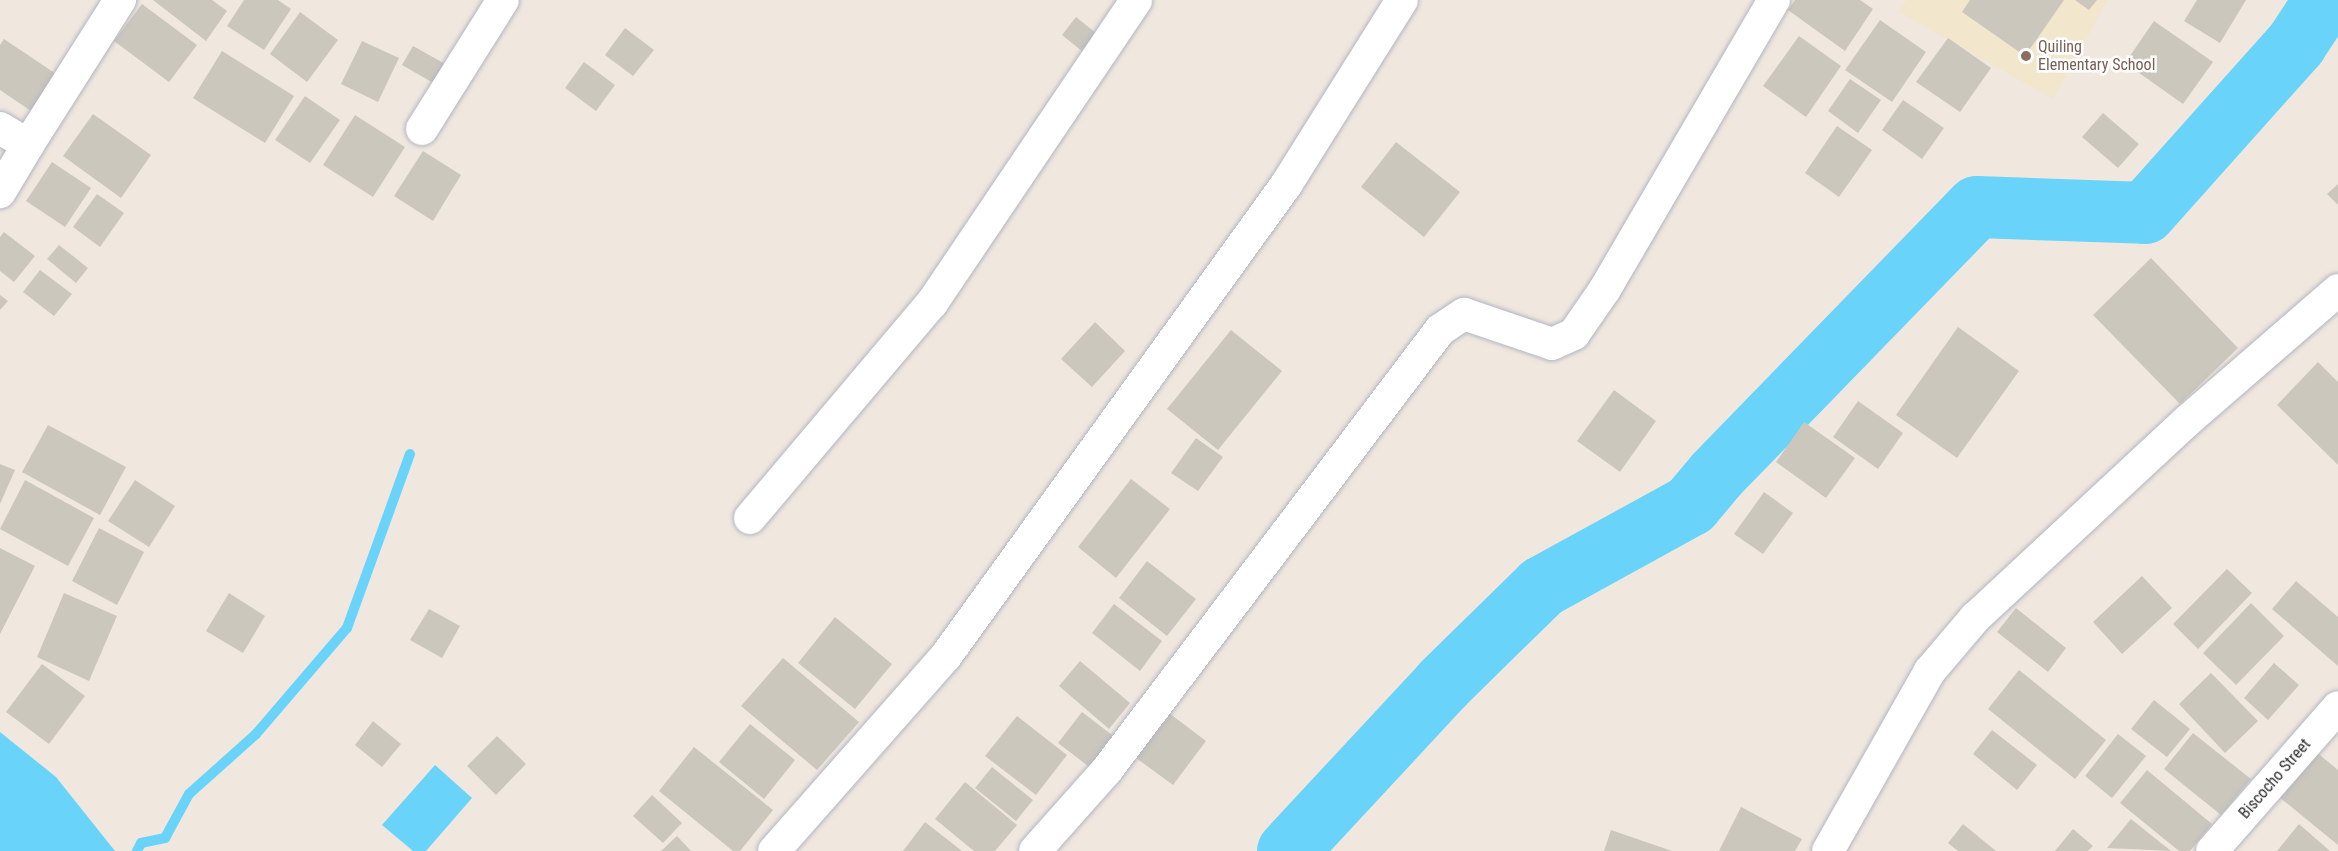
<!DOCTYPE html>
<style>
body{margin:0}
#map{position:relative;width:2338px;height:851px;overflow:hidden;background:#f0e8df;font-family:"Roboto Condensed",sans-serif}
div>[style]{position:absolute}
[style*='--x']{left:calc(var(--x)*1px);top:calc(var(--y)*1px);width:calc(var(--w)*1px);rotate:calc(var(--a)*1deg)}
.education>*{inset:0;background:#f2e6cd}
.water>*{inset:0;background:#69d3fa}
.stream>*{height:10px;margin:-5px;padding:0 5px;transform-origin:5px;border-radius:5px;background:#69d3fa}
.river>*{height:62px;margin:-31px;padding:0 31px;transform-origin:31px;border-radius:31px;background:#69d3fa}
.building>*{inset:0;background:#cbc7bd}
.roads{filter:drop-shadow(0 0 2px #b3b5c2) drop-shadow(0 0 2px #b3b5c2)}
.street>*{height:32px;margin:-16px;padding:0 16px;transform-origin:16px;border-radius:16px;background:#fff}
.dots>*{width:16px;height:16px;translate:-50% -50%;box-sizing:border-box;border:3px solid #fff;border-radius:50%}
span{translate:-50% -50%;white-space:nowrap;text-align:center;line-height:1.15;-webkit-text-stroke:5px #fff;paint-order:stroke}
.education-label{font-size:16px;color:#785e54}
.left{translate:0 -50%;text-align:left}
.street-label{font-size:16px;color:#2d2d2d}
</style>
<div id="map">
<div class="education">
<div style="clip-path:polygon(1906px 0,2108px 0,2053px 99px,1899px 12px)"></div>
</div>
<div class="water">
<div style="clip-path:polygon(0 732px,56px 777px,115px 851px,0 851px)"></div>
<div style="clip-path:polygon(435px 765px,472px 798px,426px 851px,413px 851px,382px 825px)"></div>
</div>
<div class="stream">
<div style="--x:137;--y:851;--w:9;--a:-63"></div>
<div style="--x:141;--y:843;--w:25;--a:-12"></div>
<div style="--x:165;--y:838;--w:50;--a:-61.4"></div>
<div style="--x:189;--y:794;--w:90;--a:-41.8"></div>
<div style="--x:256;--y:734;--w:140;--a:-49.4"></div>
<div style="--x:347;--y:628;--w:185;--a:-70.1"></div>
</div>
<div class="river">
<div style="--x:1288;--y:851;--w:228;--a:-47.1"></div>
<div style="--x:1443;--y:684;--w:139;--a:-44.4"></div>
<div style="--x:1542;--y:587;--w:170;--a:-28.8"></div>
<div style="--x:1691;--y:505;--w:39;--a:-50"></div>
<div style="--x:1716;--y:475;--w:374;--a:-45.8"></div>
<div style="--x:1977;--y:207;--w:168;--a:2"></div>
<div style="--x:2145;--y:213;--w:227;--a:-48.2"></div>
<div style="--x:2296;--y:44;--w:53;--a:-56.6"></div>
</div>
<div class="building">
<div style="clip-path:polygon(153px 0,212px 0,227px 11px,206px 41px)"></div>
<div style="clip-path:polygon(244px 0,278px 0,291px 9px,264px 50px,227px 26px)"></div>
<div style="clip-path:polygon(1795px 0,1860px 0,1873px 9px,1845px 51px,1788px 10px)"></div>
<div style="clip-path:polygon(1970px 0,2064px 0,2025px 56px,1962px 12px)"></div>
<div style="clip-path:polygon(2075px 0,2097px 0,2089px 10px)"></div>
<div style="clip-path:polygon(2197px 0,2246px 0,2220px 43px,2184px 21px)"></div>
<div style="clip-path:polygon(142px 4px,197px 45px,169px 82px,114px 41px)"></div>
<div style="clip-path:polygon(300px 12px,338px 40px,307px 82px,270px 54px)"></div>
<div style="clip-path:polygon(1076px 17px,1102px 38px,1088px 56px,1062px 35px)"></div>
<div style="clip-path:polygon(1880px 20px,1926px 52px,1892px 102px,1845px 70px)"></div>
<div style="clip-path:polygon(2154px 21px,2213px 62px,2183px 104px,2125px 63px)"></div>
<div style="clip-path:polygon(625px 28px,654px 50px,633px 76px,605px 55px)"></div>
<div style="clip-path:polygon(1799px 36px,1841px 66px,1806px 117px,1763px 86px)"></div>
<div style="clip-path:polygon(1948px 38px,1991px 68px,1960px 112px,1916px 82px)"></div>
<div style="clip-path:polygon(4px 39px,59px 76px,34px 113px,0 90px,0 45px)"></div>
<div style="clip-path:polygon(362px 41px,399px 58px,378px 102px,341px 84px)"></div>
<div style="clip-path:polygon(413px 46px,456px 70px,444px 89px,402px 65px)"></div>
<div style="clip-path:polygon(222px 51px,294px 96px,265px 143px,193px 98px)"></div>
<div style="clip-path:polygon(584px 62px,615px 85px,596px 111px,565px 88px)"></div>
<div style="clip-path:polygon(1850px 79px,1881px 100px,1858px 133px,1828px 111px)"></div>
<div style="clip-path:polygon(305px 96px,340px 120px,310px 163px,275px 140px)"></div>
<div style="clip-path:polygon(1903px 100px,1944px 128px,1922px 159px,1882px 130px)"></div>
<div style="clip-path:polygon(2103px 113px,2139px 144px,2118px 168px,2082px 137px)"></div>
<div style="clip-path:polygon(93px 114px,151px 155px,121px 198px,63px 156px)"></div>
<div style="clip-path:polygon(355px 115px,405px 147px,373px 197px,323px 165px)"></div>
<div style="clip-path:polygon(1837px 126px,1872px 150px,1839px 197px,1805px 173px)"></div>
<div style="clip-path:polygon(1396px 142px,1460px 192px,1424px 237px,1361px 187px)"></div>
<div style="clip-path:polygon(423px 151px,461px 175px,433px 221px,394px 196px)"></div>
<div style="clip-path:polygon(52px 162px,91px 188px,65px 227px,26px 201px)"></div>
<div style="clip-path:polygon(2338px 184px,2338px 205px,2327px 194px)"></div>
<div style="clip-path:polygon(97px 194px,124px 213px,100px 247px,73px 227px)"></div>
<div style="clip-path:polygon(4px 232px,35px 256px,14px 282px,0 271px,0 237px)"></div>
<div style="clip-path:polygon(59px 245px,88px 268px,76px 283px,47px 259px)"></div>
<div style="clip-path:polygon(2151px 258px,2238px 348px,2180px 404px,2093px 315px)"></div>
<div style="clip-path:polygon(40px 270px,72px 294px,54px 316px,23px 292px)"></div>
<div style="clip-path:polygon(0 295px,8px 301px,0 310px)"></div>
<div style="clip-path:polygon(1095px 322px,1125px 351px,1092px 387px,1061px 359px)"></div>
<div style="clip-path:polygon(1958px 327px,2019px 371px,1957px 458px,1896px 415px)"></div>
<div style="clip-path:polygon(1231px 330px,1282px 371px,1218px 450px,1167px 409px)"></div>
<div style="clip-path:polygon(2318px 362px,2338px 382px,2338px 465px,2277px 405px)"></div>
<div style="clip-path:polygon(1614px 390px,1656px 421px,1620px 472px,1577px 441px)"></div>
<div style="clip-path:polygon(1858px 401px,1903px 433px,1878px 469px,1833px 437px)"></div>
<div style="clip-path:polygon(1804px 422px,1855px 458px,1826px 498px,1776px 462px)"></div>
<div style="clip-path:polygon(48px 425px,126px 467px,100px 515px,22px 472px)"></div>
<div style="clip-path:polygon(1196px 438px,1223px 457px,1198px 491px,1171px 473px)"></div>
<div style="clip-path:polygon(0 464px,15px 470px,0 504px)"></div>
<div style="clip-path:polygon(1131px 479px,1170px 509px,1116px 578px,1078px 547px)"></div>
<div style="clip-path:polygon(25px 480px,94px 518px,68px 566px,0 529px)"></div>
<div style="clip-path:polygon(135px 480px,175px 506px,149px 547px,108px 521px)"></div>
<div style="clip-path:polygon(1764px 492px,1793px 513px,1763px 554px,1734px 534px)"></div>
<div style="clip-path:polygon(99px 528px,144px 552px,117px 605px,72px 581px)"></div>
<div style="clip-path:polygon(0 548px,35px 566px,0 634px)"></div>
<div style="clip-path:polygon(1147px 561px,1196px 599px,1167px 636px,1119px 598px)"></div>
<div style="clip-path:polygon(2227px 569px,2252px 593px,2198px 649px,2173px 624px)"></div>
<div style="clip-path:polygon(2142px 576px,2172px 608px,2122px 654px,2093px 622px)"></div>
<div style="clip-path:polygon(2296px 581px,2338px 617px,2338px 666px,2272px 609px)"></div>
<div style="clip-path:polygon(64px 593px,117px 616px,89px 681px,37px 657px)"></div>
<div style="clip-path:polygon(229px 593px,265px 616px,243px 653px,206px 631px)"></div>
<div style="clip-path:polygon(2251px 603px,2284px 636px,2236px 685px,2203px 653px)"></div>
<div style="clip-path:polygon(1114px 604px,1162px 641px,1140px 671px,1092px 633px)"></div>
<div style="clip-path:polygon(2016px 608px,2066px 648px,2048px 672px,1997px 632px)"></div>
<div style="clip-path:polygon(429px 609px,460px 626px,442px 658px,410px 640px)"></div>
<div style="clip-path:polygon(835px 617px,892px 664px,855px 709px,798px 663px)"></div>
<div style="clip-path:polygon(783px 658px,859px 722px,817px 770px,741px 706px)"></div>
<div style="clip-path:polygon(1080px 661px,1130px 703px,1109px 729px,1059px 686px)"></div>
<div style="clip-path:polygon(2274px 663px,2299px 685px,2268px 720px,2244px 698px)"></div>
<div style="clip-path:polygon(42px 664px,85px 696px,49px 744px,6px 712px)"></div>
<div style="clip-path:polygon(2019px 670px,2106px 740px,2075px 779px,1988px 709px)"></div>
<div style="clip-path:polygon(2211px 673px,2258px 721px,2225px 753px,2179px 704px)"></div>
<div style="clip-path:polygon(2154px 700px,2190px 729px,2167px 757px,2131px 729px)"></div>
<div style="clip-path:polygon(1165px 710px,1206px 741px,1173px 785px,1132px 755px)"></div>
<div style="clip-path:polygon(1082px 712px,1116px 738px,1092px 769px,1058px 743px)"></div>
<div style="clip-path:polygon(1017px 716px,1067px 755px,1036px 795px,985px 756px)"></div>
<div style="clip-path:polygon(373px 721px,401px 744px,382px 767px,355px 745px)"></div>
<div style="clip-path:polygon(750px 724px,795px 760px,764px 799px,719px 762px)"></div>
<div style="clip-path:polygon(1992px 730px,2037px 765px,2017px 790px,1973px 754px)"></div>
<div style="clip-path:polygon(2193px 733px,2251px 779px,2221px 815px,2164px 769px)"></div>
<div style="clip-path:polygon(2118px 734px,2146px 756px,2112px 798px,2085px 776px)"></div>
<div style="clip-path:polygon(497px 736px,526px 764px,496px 795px,467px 766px)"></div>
<div style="clip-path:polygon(694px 747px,773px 810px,740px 851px,733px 851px,659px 791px)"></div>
<div style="clip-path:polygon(2315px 751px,2338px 770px,2338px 845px,2278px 796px)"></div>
<div style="clip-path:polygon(992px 767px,1033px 800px,1016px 821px,975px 788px)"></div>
<div style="clip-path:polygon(2147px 770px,2212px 824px,2190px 851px,2179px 851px,2120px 803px)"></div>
<div style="clip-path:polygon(965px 782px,1017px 825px,995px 851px,974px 851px,935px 819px)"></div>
<div style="clip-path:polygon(652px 795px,682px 823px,663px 843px,633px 816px)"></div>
<div style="clip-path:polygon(1741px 807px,1802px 839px,1795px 851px,1719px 851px)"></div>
<div style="clip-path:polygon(2131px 819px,2171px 851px,2107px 848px)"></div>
<div style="clip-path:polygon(925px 822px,962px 851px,903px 851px)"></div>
<div style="clip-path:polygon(1963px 824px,1996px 851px,1958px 851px,1948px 843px)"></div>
<div style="clip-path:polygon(2299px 824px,2330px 851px,2277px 851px)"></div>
<div style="clip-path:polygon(2073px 829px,2093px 846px,2088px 851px,2055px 851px)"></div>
<div style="clip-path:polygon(1611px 830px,1672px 851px,1604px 851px)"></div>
<div style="clip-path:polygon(677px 836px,691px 851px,661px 851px)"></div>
</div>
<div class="roads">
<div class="street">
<div style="--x:0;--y:128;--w:33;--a:31"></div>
<div style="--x:28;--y:145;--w:55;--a:120.8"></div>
<div style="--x:422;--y:129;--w:152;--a:-57.9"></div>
<div style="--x:28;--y:145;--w:172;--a:-57.6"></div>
<div style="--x:750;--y:518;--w:282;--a:-49.8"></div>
<div style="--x:932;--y:303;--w:365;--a:-56"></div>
<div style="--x:774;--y:851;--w:260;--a:-48.6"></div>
<div style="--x:946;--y:656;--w:581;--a:-54.18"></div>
<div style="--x:1286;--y:185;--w:218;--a:-57.9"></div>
<div style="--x:1035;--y:851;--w:108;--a:-48.4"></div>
<div style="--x:1107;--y:770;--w:552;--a:-52.88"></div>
<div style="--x:1440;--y:330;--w:29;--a:-34"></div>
<div style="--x:1464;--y:314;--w:93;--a:18.8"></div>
<div style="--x:1552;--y:344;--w:24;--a:-24"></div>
<div style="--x:1574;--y:334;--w:55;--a:-55.4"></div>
<div style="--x:1605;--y:289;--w:335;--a:-59.7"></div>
<div style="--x:1828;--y:851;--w:207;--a:-60.5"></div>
<div style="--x:1930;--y:671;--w:70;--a:-49.7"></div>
<div style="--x:1975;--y:618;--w:289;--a:-42.9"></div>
<div style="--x:2187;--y:421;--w:200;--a:-40.9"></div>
<div style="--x:2212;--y:851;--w:191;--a:-48.8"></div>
</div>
</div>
<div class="dots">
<div style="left:2026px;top:56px;background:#8d6e63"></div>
</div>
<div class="education-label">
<span class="left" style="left:2038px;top:56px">Quiling<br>Elementary School</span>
</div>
<div class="street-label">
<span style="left:2275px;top:779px;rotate:-49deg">Biscocho Street</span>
</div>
</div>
